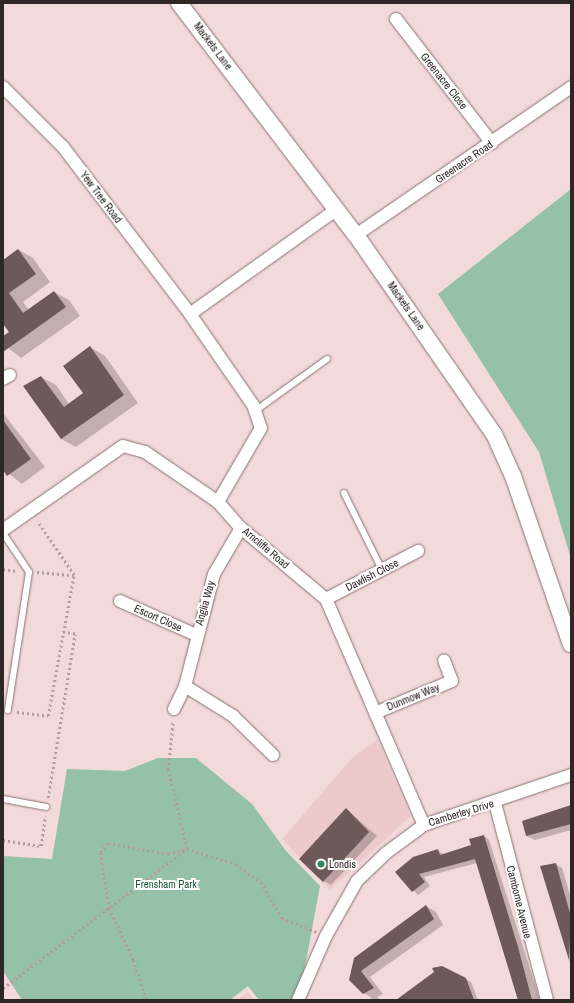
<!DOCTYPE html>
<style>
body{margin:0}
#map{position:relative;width:574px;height:1003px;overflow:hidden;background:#f3dada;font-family:"Archivo Narrow",sans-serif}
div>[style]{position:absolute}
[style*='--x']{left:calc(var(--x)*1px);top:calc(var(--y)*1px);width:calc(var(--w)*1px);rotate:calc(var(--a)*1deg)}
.built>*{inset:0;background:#eccacb}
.green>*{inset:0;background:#94c1a8}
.shadow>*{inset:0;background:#0003}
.building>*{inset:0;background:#6e5959}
.path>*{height:2.5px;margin-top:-1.25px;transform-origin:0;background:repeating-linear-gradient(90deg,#b09d9d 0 2px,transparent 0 5px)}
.roads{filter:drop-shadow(0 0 1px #877171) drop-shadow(0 0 1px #877171)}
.service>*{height:6px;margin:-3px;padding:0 3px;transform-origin:3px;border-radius:3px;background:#fff}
.minor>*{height:12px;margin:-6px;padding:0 6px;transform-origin:6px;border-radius:6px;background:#fff}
.tertiary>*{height:16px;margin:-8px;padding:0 8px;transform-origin:8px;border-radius:8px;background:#fff}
.dots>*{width:11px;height:11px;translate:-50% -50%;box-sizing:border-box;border:2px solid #fff;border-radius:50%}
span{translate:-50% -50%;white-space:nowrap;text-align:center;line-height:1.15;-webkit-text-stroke:4px #fff;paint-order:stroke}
.street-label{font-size:11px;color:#2f2626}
.poi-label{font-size:11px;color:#2f2626}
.left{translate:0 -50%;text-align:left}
.park-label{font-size:11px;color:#1d573c}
.frame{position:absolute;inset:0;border:4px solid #2f2626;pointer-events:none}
</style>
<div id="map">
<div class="built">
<div style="clip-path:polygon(377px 739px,411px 816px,330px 890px,282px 839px,352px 758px)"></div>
<div style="clip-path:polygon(248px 992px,254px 1000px,236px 1000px)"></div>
</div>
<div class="green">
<div style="clip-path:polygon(571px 189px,571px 559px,539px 452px,438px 294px)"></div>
<div style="clip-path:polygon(158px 758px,196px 758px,252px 804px,286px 851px,320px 886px,304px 972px,292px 1000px,259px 1000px,248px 986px,230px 1000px,22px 1000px,3px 971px,3px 856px,52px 859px,67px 769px,125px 771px)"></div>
</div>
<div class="shadow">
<div style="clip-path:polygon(19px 250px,33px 258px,50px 282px,23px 302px,29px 310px,54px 292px,69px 300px,80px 316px,21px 358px,3px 344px,3px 338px,10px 333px,3px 323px,3px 261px)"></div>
<div style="clip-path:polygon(90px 347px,105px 356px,138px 403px,76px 447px,61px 439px,24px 386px,41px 377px,56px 385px,69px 404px,84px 394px)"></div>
<div style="clip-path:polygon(3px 413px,45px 467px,22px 484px,3px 469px)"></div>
<div style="clip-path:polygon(571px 806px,571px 830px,535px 840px,527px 836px,523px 822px)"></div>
<div style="clip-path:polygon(346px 809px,377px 836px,331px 885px,323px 881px)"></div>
<div style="clip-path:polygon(484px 836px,489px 840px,540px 1000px,518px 1000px,477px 863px,424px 877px,430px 886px,418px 895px,396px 872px,438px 850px,444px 855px,472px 845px)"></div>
<div style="clip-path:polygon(555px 864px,562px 868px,571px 898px,571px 966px,541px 867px)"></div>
<div style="clip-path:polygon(426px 906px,436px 912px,443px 925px,370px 977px,383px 994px,377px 997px,381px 1000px,369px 1000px,372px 998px,364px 993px,355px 958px)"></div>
<div style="clip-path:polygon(465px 979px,471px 982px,478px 1000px,398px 1000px)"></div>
</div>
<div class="building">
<div style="clip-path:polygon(18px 249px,36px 274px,9px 293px,23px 313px,54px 291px,66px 307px,3px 352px,3px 336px,9px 332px,3px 324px,3px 260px)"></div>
<div style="clip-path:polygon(90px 346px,124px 395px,61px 439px,23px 386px,41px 376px,64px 407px,83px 393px,63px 366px)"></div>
<div style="clip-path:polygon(3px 420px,31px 459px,7px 476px,3px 470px)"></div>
<div style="clip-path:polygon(571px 805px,571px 824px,526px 836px,522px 821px)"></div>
<div style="clip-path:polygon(346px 808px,369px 832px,323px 882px,299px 859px)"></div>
<div style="clip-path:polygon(484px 835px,518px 947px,532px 1000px,518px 1000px,475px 859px,419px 874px,425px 882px,412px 892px,395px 872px,413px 857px,438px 849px,440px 855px,471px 845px,469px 839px)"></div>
<div style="clip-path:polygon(556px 863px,571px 917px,569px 960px,540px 866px)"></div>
<div style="clip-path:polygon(426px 905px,434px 919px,361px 971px,374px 988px,363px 994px,349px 980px,354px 958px)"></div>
<div style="clip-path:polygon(442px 966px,466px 978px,474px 1000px,396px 1000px,434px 972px,432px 968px)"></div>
</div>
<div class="path">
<div style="--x:3;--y:569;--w:13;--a:9"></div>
<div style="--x:37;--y:572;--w:37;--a:5"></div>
<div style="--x:17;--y:712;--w:31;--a:7"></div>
<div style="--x:48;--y:716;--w:143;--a:-79.6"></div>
<div style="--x:74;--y:575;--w:65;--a:-124.4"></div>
<div style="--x:48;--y:798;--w:166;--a:-80.7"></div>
<div style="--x:75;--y:634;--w:12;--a:-171"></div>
<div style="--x:3;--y:840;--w:38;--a:9"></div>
<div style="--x:41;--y:846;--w:30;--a:-82"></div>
<div style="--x:3;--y:988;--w:231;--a:-37.1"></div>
<div style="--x:187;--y:849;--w:81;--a:-103.5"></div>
<div style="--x:168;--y:770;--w:49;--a:-84.2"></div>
<div style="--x:146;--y:1000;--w:42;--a:-108"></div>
<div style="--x:133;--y:960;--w:56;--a:-115.2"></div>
<div style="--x:109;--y:909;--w:58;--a:-99"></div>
<div style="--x:100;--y:852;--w:12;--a:-48"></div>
<div style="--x:108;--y:843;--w:61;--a:10.4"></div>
<div style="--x:168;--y:854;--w:20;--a:-15"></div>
<div style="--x:187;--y:849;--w:51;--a:17"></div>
<div style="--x:236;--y:864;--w:31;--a:36"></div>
<div style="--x:261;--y:882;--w:42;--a:59.7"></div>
<div style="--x:282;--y:918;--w:37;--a:22"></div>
</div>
<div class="roads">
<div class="service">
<div style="--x:255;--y:411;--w:89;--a:-35.8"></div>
<div style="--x:344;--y:493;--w:86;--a:63.7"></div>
<div style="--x:3;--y:533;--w:47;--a:56.3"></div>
<div style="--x:29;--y:572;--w:140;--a:98.7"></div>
<div style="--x:3;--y:799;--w:44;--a:10.5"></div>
</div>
<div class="minor">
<div style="--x:396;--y:19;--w:157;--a:52.3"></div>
<div style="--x:3;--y:87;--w:85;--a:45"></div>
<div style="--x:63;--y:147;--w:210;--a:52.7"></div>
<div style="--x:190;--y:314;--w:111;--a:55.3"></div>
<div style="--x:253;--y:405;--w:24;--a:71"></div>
<div style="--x:261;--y:428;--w:86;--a:120.2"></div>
<div style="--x:356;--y:235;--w:261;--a:-34.5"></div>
<div style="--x:190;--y:314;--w:181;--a:-35.5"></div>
<div style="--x:3;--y:379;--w:8;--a:-30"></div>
<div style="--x:241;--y:528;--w:53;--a:120.4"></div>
<div style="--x:214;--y:574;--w:116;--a:104.5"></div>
<div style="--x:185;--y:686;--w:57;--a:32"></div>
<div style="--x:233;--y:716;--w:56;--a:44.3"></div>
<div style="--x:3;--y:530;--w:146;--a:-35"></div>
<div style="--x:123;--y:446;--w:23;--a:15"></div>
<div style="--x:145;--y:452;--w:88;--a:34.4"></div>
<div style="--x:218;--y:502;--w:35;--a:49"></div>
<div style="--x:241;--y:528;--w:111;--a:39.9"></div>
<div style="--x:326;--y:599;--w:246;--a:66.6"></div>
<div style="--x:326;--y:599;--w:104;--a:-27.6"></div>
<div style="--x:120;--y:601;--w:83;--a:24.1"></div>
<div style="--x:174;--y:709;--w:25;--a:-64"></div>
<div style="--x:375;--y:713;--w:83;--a:-22.6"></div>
<div style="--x:452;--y:681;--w:22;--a:-111"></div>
<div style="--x:495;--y:803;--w:204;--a:75.2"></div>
<div style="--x:298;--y:1000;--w:70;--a:-66.4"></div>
<div style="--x:326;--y:936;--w:63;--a:-60.6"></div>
<div style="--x:357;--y:881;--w:40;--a:-44"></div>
<div style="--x:386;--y:853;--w:47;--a:-36.4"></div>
<div style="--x:424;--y:825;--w:155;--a:-18.8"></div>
</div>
<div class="tertiary">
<div style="--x:179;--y:3;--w:292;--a:52.7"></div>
<div style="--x:356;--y:235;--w:242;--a:55.3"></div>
<div style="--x:494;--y:434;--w:46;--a:65.7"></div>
<div style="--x:513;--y:476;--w:178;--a:71"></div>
</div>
</div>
<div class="dots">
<div style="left:321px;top:864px;background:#308a60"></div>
</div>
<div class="street-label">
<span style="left:213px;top:46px;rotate:53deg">Mackets Lane</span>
<span style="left:444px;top:81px;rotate:52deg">Greenacre Close</span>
<span style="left:464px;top:162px;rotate:-34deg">Greenacre Road</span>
<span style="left:101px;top:197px;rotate:53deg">Yew Tree Road</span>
<span style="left:406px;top:306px;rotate:55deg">Mackets Lane</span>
<span style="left:266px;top:548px;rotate:40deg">Arncliffe Road</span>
<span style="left:372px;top:575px;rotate:-27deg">Dawlish Close</span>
<span style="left:205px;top:603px;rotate:-74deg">Anglia Way</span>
<span style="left:158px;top:618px;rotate:24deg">Escort Close</span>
<span style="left:413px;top:697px;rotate:-22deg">Dunmow Way</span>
<span style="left:461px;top:813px;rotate:-17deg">Camberley Drive</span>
<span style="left:519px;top:902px;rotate:76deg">Camborne Avenue</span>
</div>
<div class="poi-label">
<span class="left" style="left:329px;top:864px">Londis</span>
</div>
<div class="park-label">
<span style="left:166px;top:884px">Frensham Park</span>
</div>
<div class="frame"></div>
</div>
